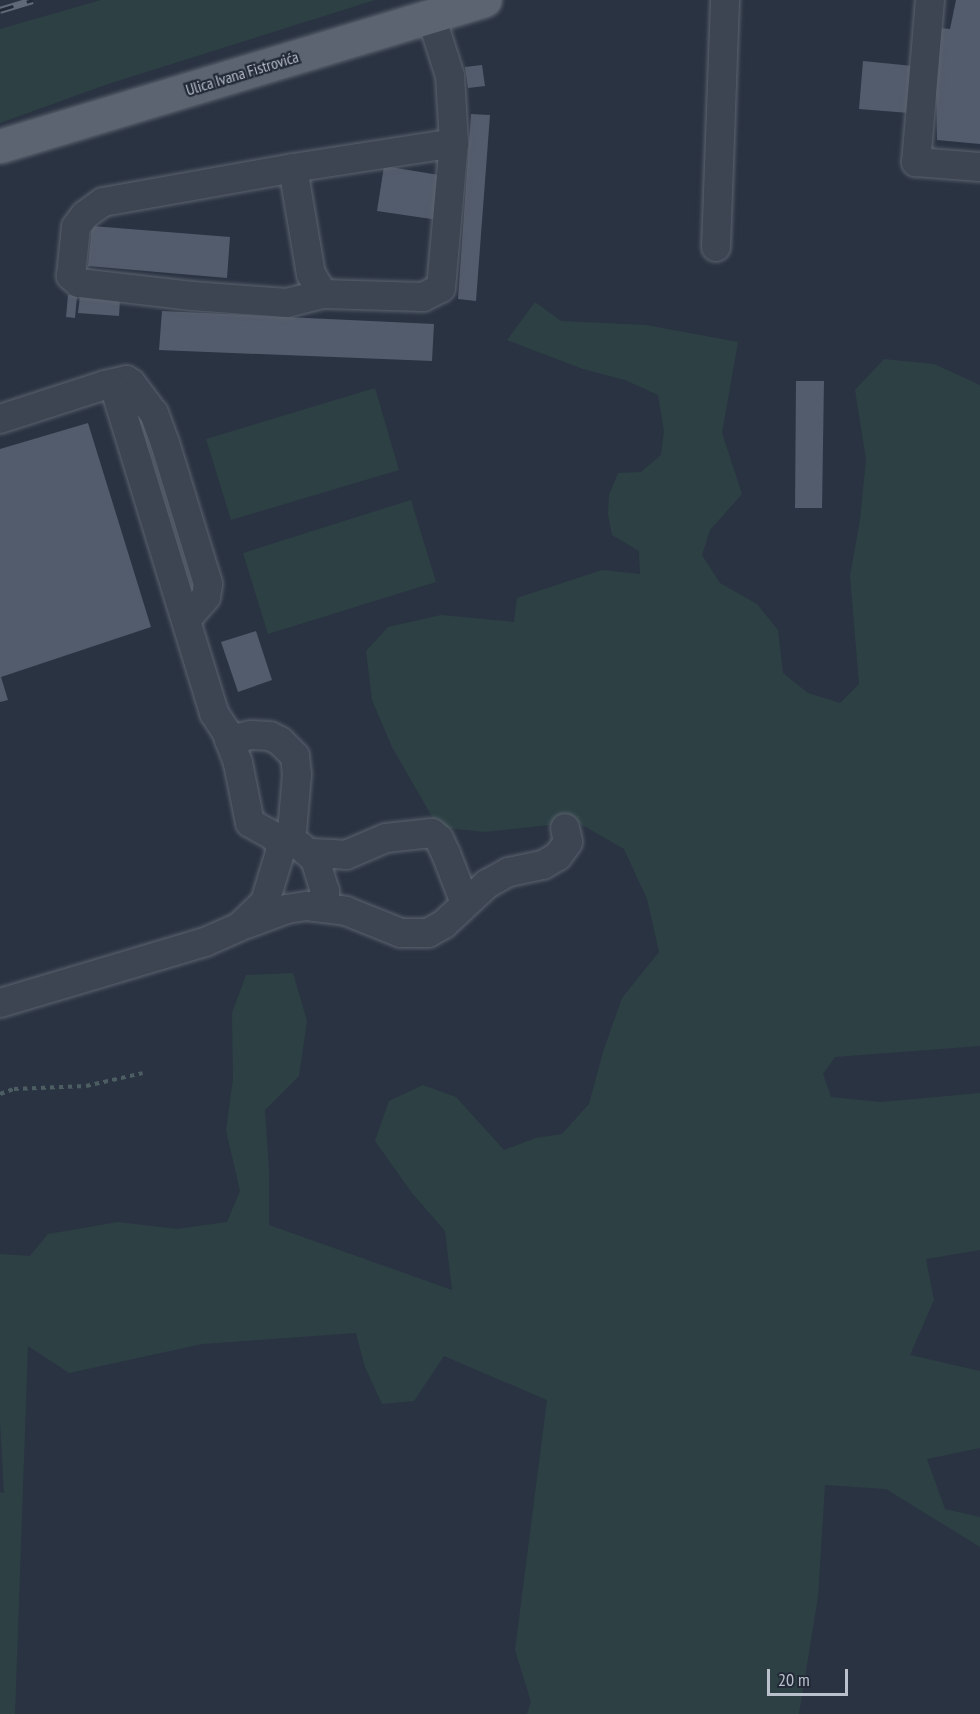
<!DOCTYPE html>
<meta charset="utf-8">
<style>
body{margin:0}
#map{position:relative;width:980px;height:1714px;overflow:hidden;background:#2a3342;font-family:"PT Sans Narrow",sans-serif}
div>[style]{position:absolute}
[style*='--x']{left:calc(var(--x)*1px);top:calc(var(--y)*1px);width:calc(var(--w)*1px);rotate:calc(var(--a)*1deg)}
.green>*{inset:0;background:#2d4144}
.building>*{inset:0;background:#535c6c}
.path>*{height:4px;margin-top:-2px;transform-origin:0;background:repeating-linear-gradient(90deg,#4c5e62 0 4.5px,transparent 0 9px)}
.roads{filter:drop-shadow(0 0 2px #5c636f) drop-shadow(0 0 2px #5c636f)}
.minor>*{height:28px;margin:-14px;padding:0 14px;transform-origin:14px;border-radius:14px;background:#3e4552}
.major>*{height:33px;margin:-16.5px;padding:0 16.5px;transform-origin:16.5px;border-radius:16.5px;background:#5c6471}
.rail>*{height:7px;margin-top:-3.5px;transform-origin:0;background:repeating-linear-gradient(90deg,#222a37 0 14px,#606978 0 28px);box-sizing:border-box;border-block:2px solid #606978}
span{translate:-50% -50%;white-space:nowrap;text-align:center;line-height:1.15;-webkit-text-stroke:4.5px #222a37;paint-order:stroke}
.street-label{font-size:16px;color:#bbc1cc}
.scale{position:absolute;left:767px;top:1669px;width:81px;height:27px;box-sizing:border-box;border:3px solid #bbc1cc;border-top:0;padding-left:8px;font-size:18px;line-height:21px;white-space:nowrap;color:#bbc1cc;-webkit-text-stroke:4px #222a37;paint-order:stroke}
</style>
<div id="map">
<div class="green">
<div style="clip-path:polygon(101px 0,375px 0,108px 84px,0 123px,0 29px)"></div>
<div style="clip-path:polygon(535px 302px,561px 321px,646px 325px,738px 342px,722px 433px,742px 494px,710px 530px,702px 555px,720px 583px,757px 604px,778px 630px,783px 673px,808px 693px,840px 703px,859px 684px,850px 576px,860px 520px,866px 459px,855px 390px,884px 359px,934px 364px,980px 385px,980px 1046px,835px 1057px,823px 1074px,831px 1097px,881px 1102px,980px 1093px,980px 1250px,926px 1259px,934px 1300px,910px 1355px,980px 1371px,980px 1448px,927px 1459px,945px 1509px,980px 1517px,980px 1547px,886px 1489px,825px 1485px,818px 1597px,799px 1714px,527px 1714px,531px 1702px,515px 1650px,547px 1400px,444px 1356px,414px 1401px,382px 1404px,365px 1367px,356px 1333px,202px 1344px,69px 1373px,28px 1346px,15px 1714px,0 1714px,0 1492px,4px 1493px,0 1421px,0 1254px,30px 1256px,48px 1234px,118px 1222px,177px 1229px,227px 1222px,240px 1191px,226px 1130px,233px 1079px,232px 1013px,246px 975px,293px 973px,307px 1021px,299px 1076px,265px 1110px,269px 1172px,269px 1225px,452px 1290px,445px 1231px,412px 1193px,375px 1141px,389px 1101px,423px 1085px,456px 1097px,504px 1150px,536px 1138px,562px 1134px,589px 1104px,603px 1052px,622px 998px,659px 952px,647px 899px,624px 849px,577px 822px,485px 832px,438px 827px,392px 747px,372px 700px,366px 651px,388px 627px,441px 615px,514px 622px,517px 598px,602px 570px,640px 574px,639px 551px,612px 535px,608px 514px,609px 495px,618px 473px,641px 472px,661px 455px,664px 431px,658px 395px,625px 380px,583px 369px,507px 340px)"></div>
<div style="clip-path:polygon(375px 388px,399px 470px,231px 520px,206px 439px)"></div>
<div style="clip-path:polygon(411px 500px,436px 582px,268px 634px,243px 553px)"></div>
</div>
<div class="building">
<div style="clip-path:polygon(956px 0,980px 0,980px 144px,937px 140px,936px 82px,940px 28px,950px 29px)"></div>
<div style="clip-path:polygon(863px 61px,913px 66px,909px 113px,859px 109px)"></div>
<div style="clip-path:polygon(482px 65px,485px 86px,468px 88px,465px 67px)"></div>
<div style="clip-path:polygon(471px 114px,490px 115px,476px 301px,458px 299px)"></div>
<div style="clip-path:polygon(384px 166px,445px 176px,438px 220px,377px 211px)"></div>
<div style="clip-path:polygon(92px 226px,230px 237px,227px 278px,88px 266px)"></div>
<div style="clip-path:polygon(68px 295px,77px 296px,75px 318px,66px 317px)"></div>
<div style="clip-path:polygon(80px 296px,120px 300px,119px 316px,78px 313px)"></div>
<div style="clip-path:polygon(162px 311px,434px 324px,432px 361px,159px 350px)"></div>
<div style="clip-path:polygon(796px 381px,824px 381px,822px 508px,795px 508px)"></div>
<div style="clip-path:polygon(88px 423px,151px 627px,1px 677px,8px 700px,0 702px,0 449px)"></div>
<div style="clip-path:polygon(256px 631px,272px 680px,238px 692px,221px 642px)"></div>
</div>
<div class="path">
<div style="--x:0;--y:1094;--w:15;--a:-20"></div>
<div style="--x:14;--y:1089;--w:72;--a:-2.4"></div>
<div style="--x:86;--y:1086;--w:58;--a:-12.8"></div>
</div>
<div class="roads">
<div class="minor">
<div style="--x:930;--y:0;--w:163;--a:94.9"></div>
<div style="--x:916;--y:162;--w:64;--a:4.5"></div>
<div style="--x:293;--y:168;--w:108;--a:80.4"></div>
<div style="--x:311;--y:274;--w:23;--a:59"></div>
<div style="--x:323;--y:294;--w:100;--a:1.7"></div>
<div style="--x:423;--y:297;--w:20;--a:-27"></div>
<div style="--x:441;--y:288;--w:146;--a:-84.9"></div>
<div style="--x:454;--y:143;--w:67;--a:-93.4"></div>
<div style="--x:450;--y:76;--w:63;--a:-107.6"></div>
<div style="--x:716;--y:247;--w:247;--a:-87.9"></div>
<div style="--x:323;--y:294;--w:37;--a:166"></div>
<div style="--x:287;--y:303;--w:95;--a:-175.8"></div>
<div style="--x:192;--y:296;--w:114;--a:-173.4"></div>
<div style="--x:79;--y:283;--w:11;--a:-139"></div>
<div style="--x:71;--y:276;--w:49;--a:-84.2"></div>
<div style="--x:76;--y:227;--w:15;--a:-53"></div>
<div style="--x:85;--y:215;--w:22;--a:-36"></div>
<div style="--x:103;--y:202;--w:193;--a:-10.1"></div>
<div style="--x:293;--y:168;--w:163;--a:-8.8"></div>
<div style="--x:105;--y:385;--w:22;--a:-13"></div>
<div style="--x:126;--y:380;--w:6;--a:31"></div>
<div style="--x:131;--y:383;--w:38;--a:53"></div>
<div style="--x:154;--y:413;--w:32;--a:70"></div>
<div style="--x:165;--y:443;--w:147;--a:73"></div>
<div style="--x:208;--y:584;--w:13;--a:99"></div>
<div style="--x:206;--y:597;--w:30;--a:131"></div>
<div style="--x:0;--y:419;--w:110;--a:-17.9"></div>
<div style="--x:105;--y:385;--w:6;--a:9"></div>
<div style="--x:111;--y:386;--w:8;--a:50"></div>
<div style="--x:116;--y:392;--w:336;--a:73"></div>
<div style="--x:214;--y:713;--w:24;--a:57"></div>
<div style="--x:227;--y:733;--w:32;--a:70"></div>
<div style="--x:238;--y:763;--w:61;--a:78.7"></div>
<div style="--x:250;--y:823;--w:26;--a:29"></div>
<div style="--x:273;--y:836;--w:13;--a:48"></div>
<div style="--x:282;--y:846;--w:59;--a:106.9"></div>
<div style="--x:265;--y:902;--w:36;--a:136"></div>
<div style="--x:239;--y:927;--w:37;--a:156"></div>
<div style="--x:205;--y:942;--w:214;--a:163.4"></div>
<div style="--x:229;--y:740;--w:23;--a:-13"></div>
<div style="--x:251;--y:735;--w:19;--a:3"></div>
<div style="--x:270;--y:736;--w:11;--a:27"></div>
<div style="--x:280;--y:741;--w:21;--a:45"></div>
<div style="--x:295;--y:756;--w:18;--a:84"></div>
<div style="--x:297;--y:774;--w:68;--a:95"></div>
<div style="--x:300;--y:846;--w:20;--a:41"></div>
<div style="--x:315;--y:859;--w:34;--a:73"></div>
<div style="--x:325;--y:891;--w:16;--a:94"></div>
<div style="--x:311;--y:853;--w:35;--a:3"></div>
<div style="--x:346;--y:855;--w:43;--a:-23"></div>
<div style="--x:386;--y:838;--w:46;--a:-6.2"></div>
<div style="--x:432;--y:833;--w:9;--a:41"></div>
<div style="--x:439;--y:839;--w:17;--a:65"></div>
<div style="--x:446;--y:854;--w:53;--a:68.8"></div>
<div style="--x:247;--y:924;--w:43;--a:-20.6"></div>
<div style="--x:287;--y:909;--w:20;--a:-9"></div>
<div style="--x:307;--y:906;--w:39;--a:7"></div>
<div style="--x:346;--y:911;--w:59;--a:21.8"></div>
<div style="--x:401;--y:933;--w:27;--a:0"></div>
<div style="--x:428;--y:933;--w:18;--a:-29"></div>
<div style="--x:444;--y:924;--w:59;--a:-42.9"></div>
<div style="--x:487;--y:884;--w:25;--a:-29"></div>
<div style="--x:509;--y:872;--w:35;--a:-12"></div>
<div style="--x:543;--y:865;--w:17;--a:-31"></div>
<div style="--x:558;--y:856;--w:17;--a:-54"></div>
<div style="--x:568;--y:842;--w:14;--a:-102"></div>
</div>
<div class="major">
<div style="--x:0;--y:146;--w:506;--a:-16.79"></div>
</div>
</div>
<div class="rail">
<div style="--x:0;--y:10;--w:34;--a:-17"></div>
</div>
<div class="street-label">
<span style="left:242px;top:73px;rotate:-17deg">Ulica Ivana Fistrovića</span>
</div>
<div class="scale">20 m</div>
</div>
